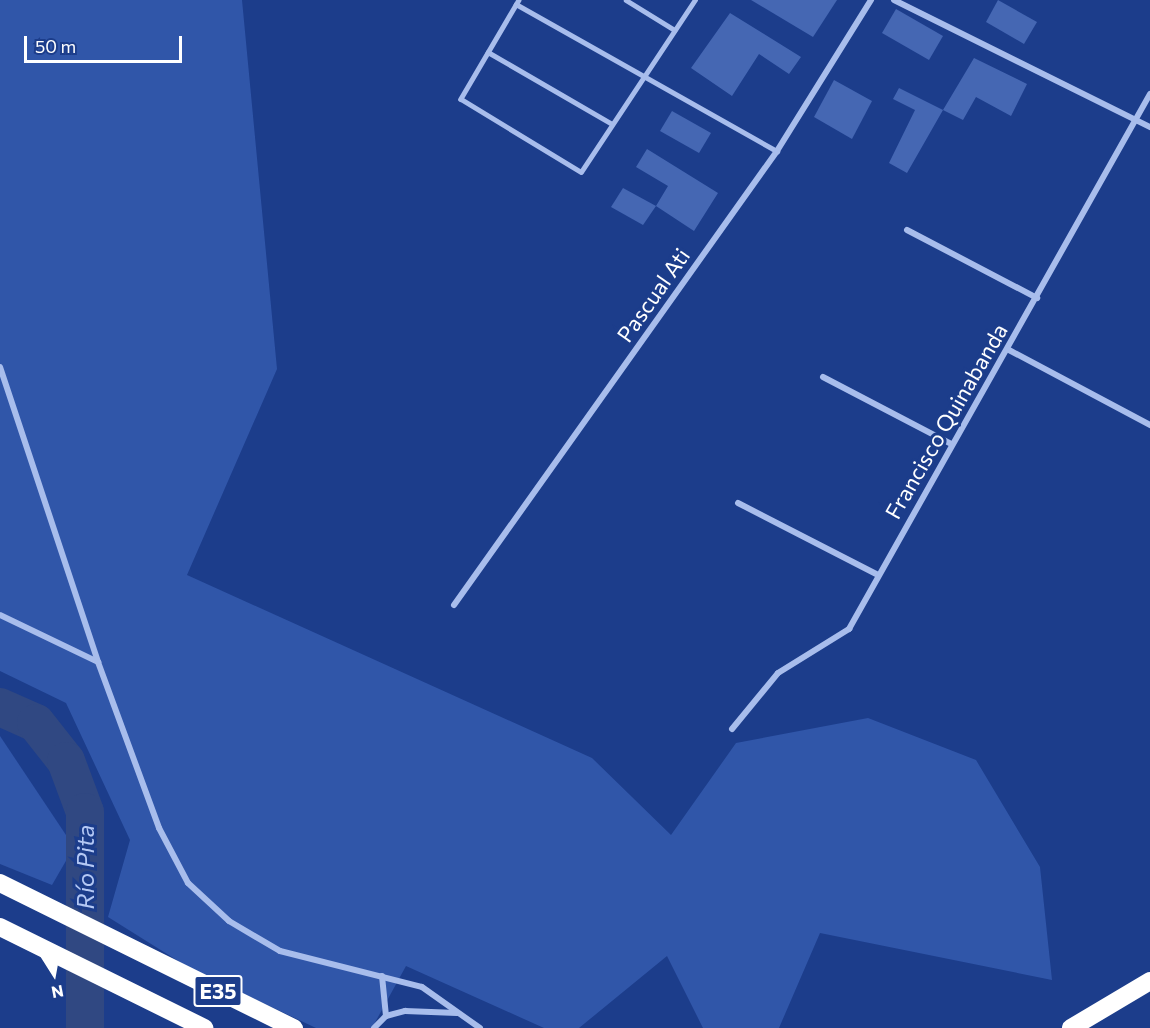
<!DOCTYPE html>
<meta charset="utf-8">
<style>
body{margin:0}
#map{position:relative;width:1150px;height:1028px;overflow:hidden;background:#1c3d8b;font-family:Commissioner,sans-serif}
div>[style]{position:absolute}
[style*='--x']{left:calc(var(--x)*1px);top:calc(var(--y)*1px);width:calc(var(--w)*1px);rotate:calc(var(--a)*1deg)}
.green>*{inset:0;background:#3056a9}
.river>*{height:38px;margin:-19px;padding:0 19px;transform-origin:19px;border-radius:19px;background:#304882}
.building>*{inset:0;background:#4567b3}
.lane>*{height:4.5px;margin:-2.25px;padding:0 2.25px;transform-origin:2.25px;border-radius:2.25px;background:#a8bdec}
.street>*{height:6px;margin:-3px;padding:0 3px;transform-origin:3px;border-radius:3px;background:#a8bdec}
.highway>*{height:18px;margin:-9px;padding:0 9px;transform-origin:9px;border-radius:9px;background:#fff}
span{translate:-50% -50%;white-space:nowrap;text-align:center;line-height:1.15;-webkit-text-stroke:6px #1c3d8b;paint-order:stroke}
.shield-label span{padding:2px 4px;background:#1c3d8b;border:2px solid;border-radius:4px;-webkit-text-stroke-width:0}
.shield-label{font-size:21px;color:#fff;font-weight:700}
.street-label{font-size:22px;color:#fff}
.water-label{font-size:24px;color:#b4c8f4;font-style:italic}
.north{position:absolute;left:24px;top:944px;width:60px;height:60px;-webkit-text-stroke:4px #1c3d8b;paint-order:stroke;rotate:169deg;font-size:16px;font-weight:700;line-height:24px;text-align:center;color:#fff}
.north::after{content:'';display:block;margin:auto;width:21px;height:27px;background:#fff;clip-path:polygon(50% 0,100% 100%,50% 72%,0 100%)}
.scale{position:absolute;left:24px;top:36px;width:158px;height:27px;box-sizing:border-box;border:3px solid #fff;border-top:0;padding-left:8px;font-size:18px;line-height:21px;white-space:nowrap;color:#fff;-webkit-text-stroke:4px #1c3d8b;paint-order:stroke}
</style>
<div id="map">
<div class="green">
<div style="clip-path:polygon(0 0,242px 0,277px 369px,187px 575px,592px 758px,671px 835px,736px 743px,868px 718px,976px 760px,1040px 867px,1052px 980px,820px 933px,779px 1028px,703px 1028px,667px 956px,579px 1028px,544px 1028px,406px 966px,372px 1028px,316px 1028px,191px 969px,108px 917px,130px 840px,66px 703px,0 671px)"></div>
<div style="clip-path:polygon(0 736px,74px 847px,52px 885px,0 864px)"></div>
</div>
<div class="river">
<div style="--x:0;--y:707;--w:39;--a:24"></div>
<div style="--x:36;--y:723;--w:48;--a:51.7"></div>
<div style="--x:66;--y:761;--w:54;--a:69.6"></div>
<div style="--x:85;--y:812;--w:216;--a:90"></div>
</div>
<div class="building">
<div style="clip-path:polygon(751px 0,837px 0,813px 37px)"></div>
<div style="clip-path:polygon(998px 0,1037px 22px,1024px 44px,986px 22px)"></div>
<div style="clip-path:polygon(896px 9px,943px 36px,929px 60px,882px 33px)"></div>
<div style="clip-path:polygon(730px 13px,801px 57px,789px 74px,759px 54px,732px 96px,691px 68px)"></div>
<div style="clip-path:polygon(974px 58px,1027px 84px,1011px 116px,976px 97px,963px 120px,943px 110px)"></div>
<div style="clip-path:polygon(834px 80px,872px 101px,852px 139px,814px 117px)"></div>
<div style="clip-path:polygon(899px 88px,943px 110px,907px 173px,889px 163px,915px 110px,893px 99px)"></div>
<div style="clip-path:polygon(672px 111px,711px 133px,699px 153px,660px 131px)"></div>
<div style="clip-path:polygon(647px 149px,718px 193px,694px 231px,656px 206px,668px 186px,636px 167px)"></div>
<div style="clip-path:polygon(623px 188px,656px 206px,643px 225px,611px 207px)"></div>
</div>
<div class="lane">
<div style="--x:519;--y:0;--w:115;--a:120.4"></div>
<div style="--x:461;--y:99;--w:140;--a:31.3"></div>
<div style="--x:581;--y:172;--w:206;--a:-56.5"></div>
<div style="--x:626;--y:0;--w:57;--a:31.5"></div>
<div style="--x:516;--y:4;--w:300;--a:29.4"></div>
<div style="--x:488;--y:52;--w:143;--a:30.1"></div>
</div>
<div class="street">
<div style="--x:894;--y:0;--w:286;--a:26.4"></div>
<div style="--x:907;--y:230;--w:147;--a:27.6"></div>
<div style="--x:1009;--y:350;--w:160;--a:28"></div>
<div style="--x:0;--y:367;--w:311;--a:71.6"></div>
<div style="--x:98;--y:662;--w:177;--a:69.8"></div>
<div style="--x:159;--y:828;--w:62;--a:62.2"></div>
<div style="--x:188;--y:883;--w:56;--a:42.8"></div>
<div style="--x:229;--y:921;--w:59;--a:30.5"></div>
<div style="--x:280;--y:951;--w:146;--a:14.2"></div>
<div style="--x:422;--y:987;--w:71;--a:35.3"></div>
<div style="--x:823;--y:377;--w:144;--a:27.6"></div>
<div style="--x:738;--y:503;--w:157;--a:27.2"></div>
<div style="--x:454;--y:605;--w:557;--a:-54.57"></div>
<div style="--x:777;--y:151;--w:178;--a:-58.1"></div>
<div style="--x:0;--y:615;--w:109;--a:25.6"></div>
<div style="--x:732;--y:729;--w:72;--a:-50.6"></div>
<div style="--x:778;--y:673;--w:84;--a:-31.8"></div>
<div style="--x:849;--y:629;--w:614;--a:-60.64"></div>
<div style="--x:382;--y:976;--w:40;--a:84.3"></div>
<div style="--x:374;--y:1028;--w:17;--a:-45"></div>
<div style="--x:386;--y:1016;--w:20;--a:-15"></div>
<div style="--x:405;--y:1011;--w:52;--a:2.2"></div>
</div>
<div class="highway">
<div style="--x:0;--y:883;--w:328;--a:26.3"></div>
<div style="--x:0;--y:927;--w:228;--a:26.3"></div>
<div style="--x:1071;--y:1028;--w:92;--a:-30.7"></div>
</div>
<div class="shield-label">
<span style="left:218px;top:991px">E35</span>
</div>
<div class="street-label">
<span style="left:653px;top:295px;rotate:-55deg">Pascual Ati</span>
<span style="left:946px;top:421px;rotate:-60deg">Francisco Quinabanda</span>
</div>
<div class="water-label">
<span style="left:85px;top:867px;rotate:-90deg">Río Pita</span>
</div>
<div class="north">N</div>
<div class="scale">50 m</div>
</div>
